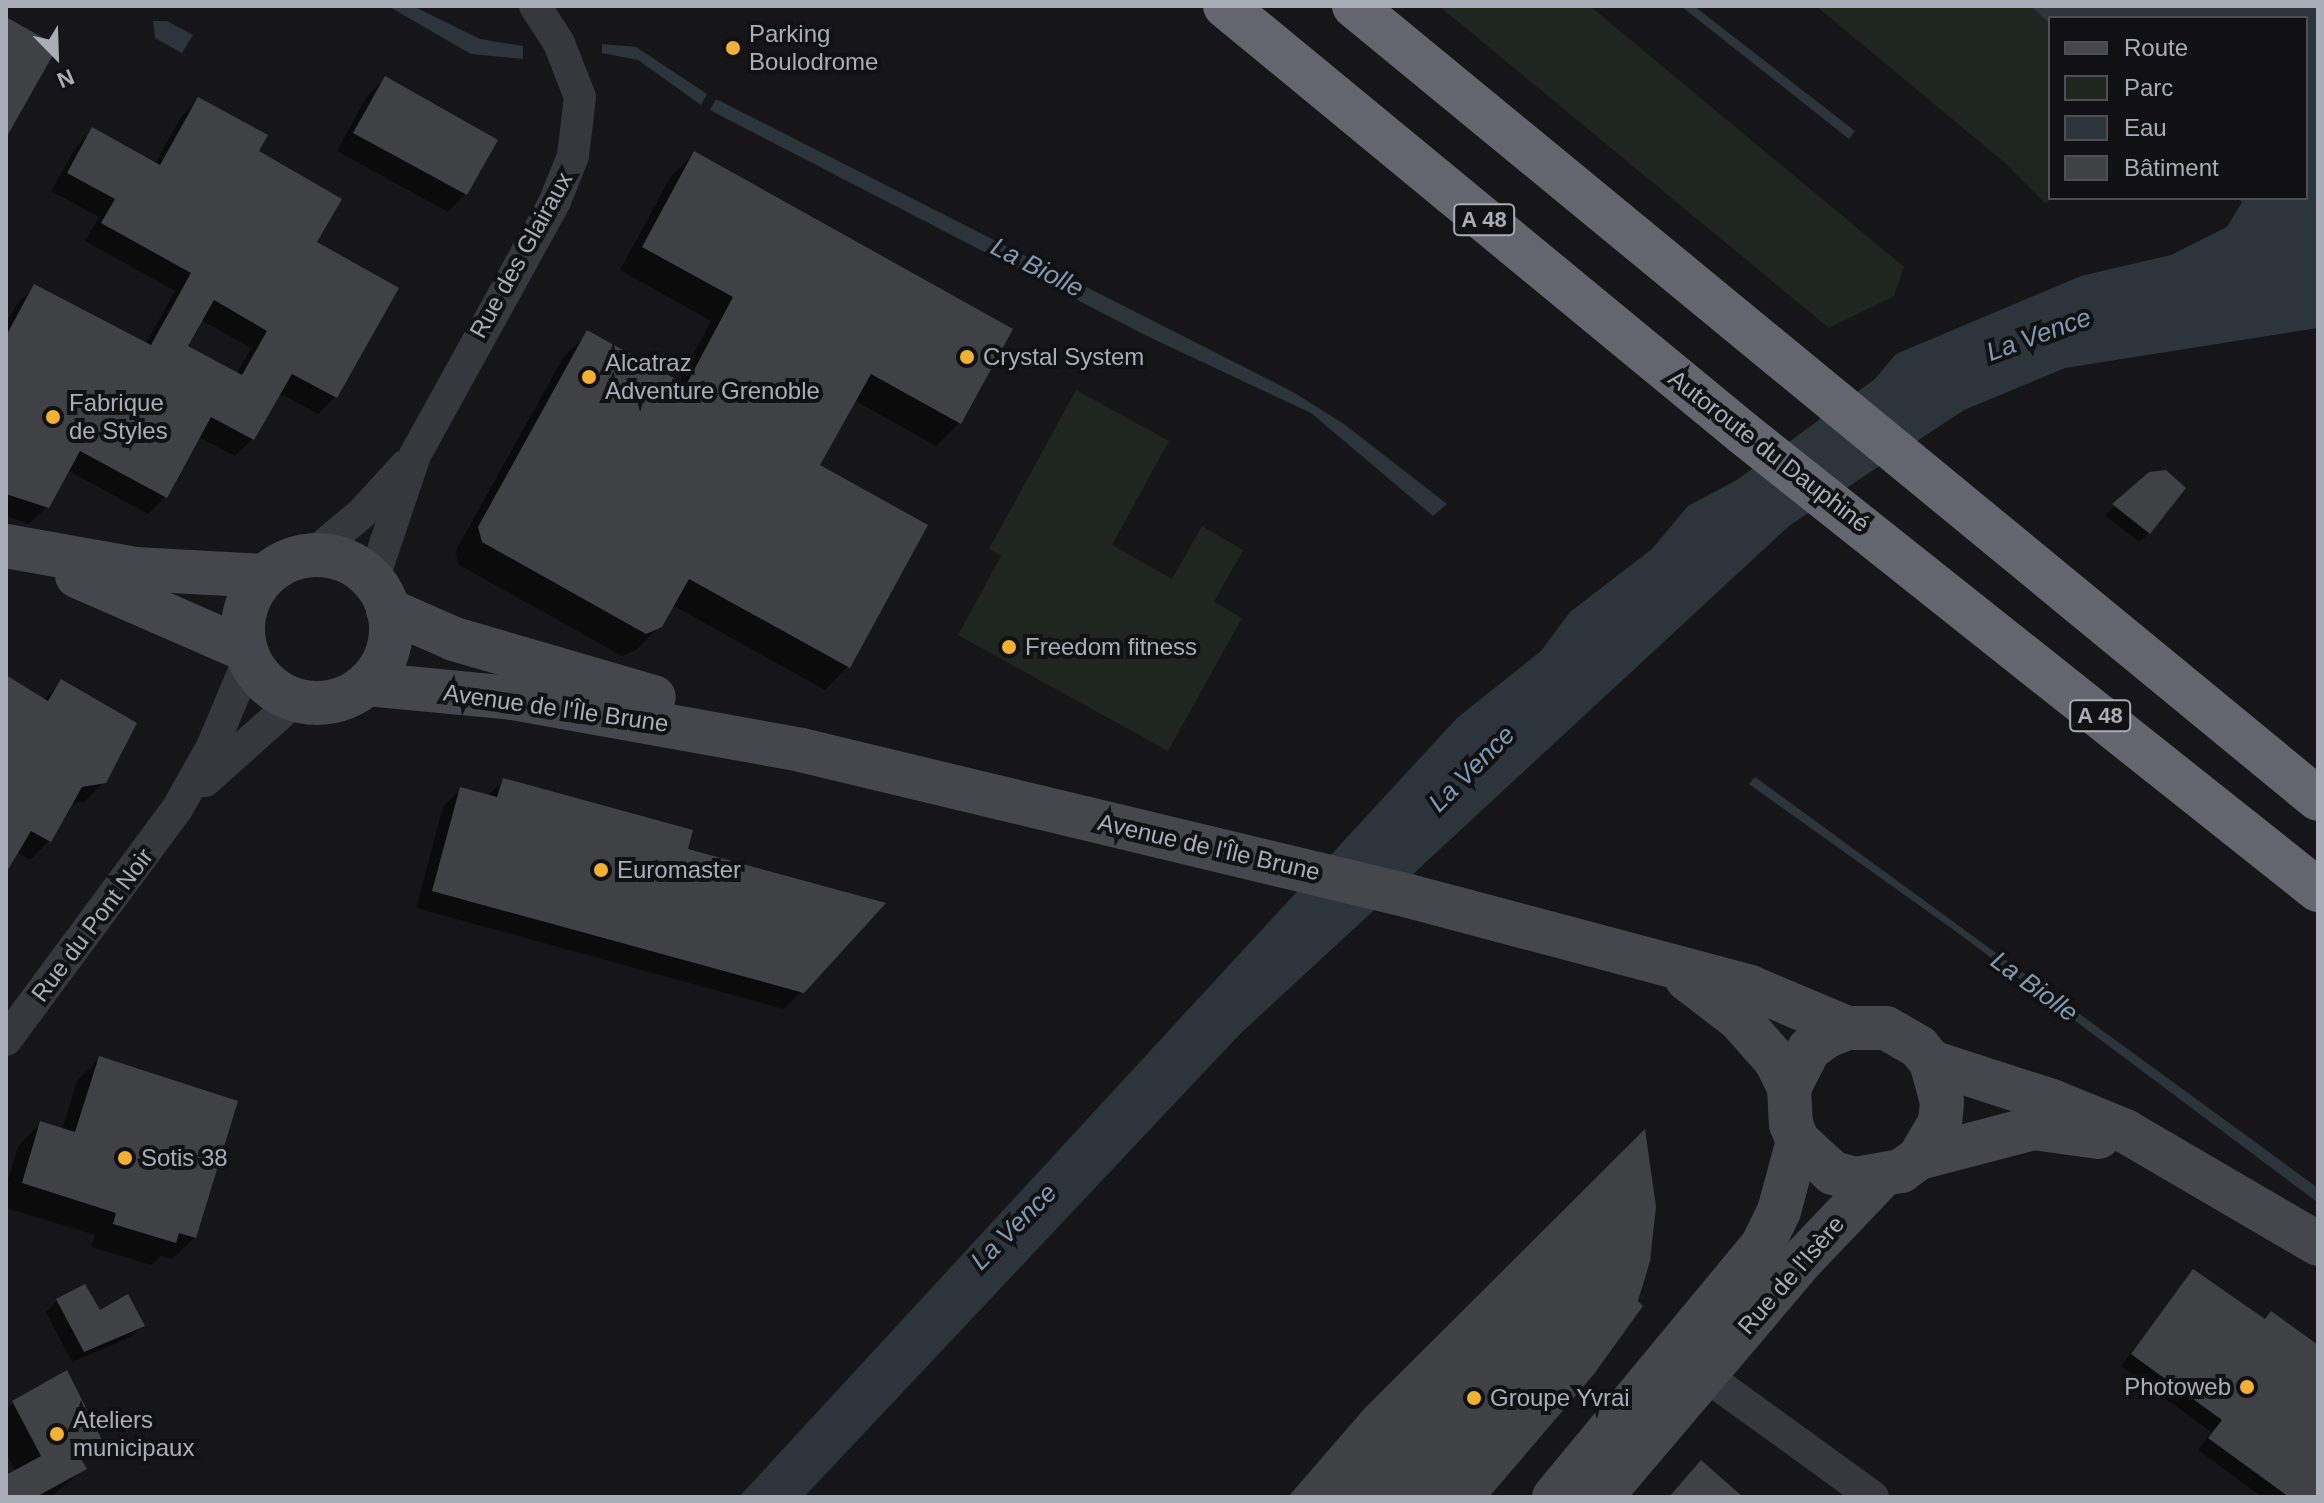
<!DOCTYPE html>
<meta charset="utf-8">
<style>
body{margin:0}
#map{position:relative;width:2324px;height:1503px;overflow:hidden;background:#161618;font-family:Arial,sans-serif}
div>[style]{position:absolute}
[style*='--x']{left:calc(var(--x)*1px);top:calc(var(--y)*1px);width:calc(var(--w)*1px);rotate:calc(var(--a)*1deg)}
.green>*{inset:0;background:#1e261f}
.water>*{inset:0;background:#2c353c}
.shadow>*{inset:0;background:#0007}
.building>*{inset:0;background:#404145}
.street>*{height:32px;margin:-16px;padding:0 16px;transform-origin:16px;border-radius:16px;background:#37383d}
.secondary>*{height:44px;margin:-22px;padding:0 22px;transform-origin:22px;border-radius:22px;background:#45474d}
.secondary>.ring{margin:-22px;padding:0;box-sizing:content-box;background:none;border:44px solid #45474d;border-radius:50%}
.highway>*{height:44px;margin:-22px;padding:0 22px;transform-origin:22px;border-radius:22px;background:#63666e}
.dots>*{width:22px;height:22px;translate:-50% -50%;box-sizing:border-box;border:4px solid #111113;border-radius:50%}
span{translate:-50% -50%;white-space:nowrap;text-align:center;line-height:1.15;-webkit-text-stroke:8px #111113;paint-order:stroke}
.shield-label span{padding:2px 6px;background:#111113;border:2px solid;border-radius:6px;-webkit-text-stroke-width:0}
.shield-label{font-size:22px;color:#a8adb8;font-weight:700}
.poi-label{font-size:24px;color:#a8adb8}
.left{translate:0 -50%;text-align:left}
.right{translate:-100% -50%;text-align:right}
.street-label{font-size:24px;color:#a8adb8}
.water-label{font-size:26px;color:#7f9bb3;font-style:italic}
.frame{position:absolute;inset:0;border:8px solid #a8adb8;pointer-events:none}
.legend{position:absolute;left:2048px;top:16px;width:260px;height:184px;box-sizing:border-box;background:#111113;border:2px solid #4d4f55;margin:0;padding:10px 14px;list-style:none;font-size:24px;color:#a8adb8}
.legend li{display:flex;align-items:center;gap:16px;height:40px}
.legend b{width:40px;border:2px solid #4d4f55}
.north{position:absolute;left:16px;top:16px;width:80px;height:80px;-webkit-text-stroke:6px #111113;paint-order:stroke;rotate:157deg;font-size:22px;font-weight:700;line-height:32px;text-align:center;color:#a8adb8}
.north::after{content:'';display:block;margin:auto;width:28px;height:36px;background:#a8adb8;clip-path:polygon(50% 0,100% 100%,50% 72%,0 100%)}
</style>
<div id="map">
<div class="green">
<div style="clip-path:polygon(1439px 6px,1590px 6px,1904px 267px,1894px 296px,1829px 328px)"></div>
<div style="clip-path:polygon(1816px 6px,2311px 6px,2318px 12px,2306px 18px,2050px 18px,2052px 198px,2046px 204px,2004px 162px)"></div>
<div style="clip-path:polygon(1076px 390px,1169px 441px,1112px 545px,1172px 579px,1202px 526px,1243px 550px,1214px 602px,1242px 618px,1168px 751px,958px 635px,1001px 556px,989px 549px)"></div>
</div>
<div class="water">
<div style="clip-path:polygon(388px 6px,413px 6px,480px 39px,523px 46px,523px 59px,471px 54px)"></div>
<div style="clip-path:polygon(1681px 6px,1694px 6px,1855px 131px,1849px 139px)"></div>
<div style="clip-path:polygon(2031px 6px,2318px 6px,2318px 328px,2065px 368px,1964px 410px,1789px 526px,1239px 1035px,804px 1497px,739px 1497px,1457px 718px,1541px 651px,1570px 612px,1652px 549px,1688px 506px,1737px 480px,1875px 379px,1896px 354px,2081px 276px,2171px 255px,2227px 227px,2242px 202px,2238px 198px,2306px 198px,2306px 18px,2050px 18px,2050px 24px)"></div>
<div style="clip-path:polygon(153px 21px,167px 21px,193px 35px,182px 53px,155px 38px)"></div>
<div style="clip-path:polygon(602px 44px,636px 47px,707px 94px,701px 105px,638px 60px,602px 53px)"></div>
<div style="clip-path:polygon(716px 99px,1293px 392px,1344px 424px,1447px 504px,1433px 516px,1311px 413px,1147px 336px,731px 121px,710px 110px)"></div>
<div style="clip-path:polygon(1755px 777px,2318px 1188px,2317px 1202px,1958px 933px,1753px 787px,1749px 784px)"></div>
</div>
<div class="shadow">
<div style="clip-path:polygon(385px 79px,465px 194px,448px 212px,337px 151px,367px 96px)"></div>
<div style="clip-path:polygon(evenodd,198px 100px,256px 152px,314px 243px,396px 289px,335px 397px,318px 414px,279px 393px,253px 439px,235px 456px,198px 437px,165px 497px,148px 514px,67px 470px,47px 507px,29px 524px,6px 516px,6px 324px,17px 304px,34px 287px,145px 345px,175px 291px,85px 241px,99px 217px,51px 191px,76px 147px,93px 129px,155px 164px,181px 117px,198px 100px,201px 320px,251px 348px,236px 375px,185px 347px,201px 320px)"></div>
<div style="clip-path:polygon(695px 153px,959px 423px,936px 446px,854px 400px,817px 465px,848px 666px,825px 690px,672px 605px,660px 626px,636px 650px,622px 656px,459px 565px,455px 552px,564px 356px,588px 333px,678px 383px,711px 321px,620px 270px,671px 176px)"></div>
<div style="clip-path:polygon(2150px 474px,2149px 533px,2139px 542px,2105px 515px)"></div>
<div style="clip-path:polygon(6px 678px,43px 700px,62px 682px,104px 782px,84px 802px,70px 804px,49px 841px,30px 860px,16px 852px,6px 869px)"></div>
<div style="clip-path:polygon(504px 780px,685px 850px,802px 991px,784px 1009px,416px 908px,443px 807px,461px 789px,487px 796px)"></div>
<div style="clip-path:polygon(99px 1058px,195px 1237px,172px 1259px,161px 1256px,151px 1265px,91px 1247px,95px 1235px,6px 1208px,6px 1187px,18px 1146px,41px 1123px,62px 1130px,77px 1081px)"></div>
<div style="clip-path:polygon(2194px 1272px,2264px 1321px,2314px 1344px,2318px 1341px,2318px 1497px,2262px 1497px,2198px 1450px,2211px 1432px,2121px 1366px)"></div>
<div style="clip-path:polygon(57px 1301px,143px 1325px,131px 1337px,72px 1362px,46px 1312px)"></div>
<div style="clip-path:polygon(13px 1403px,101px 1444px,81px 1464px,84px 1469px,51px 1497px,6px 1497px,6px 1477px,16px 1472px,6px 1453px,6px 1410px)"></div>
</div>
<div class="building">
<div style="clip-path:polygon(6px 17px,58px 46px,6px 138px)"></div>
<div style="clip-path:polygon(385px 76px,498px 140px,467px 195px,353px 133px)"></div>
<div style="clip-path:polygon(evenodd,198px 97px,268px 135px,259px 151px,342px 199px,317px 242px,399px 288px,337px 398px,292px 374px,254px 440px,211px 417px,167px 498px,80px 451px,49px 508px,6px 494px,6px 336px,34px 284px,151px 345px,191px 273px,101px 223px,115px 199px,67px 173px,92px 127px,160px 165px,198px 97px,214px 300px,267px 331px,242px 375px,188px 346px,214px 300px)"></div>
<div style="clip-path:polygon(694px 151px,1013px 329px,961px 424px,871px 374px,820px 465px,928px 525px,850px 668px,689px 579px,662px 627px,646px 634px,482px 542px,478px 527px,587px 330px,686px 385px,733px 297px,642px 247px)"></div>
<div style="clip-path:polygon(2166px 470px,2186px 488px,2150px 534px,2112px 504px,2149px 472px)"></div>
<div style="clip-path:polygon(6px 675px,48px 701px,61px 679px,137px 723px,106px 783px,82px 787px,51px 842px,31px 831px,6px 873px)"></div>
<div style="clip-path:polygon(503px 778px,693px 830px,688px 849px,886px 903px,804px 993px,432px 891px,460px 787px,497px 797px)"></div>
<div style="clip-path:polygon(99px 1056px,238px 1101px,196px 1238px,179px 1233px,176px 1243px,113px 1224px,116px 1213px,22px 1183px,40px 1121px,75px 1132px)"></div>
<div style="clip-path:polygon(1645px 1129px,1656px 1207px,1650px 1261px,1638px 1301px,1643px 1306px,1594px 1374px,1489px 1497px,1288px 1497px,1365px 1408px)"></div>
<div style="clip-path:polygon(2193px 1269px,2265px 1319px,2271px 1311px,2318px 1345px,2318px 1497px,2289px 1497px,2208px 1438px,2222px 1420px,2131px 1354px)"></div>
<div style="clip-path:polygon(85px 1284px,100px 1310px,128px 1294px,145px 1326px,84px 1352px,56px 1299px)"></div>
<div style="clip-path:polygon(67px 1370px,104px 1444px,80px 1457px,87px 1469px,36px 1497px,6px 1497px,6px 1475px,41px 1456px,12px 1401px)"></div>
<div style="clip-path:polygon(1701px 1460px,1743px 1497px,1669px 1497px)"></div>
</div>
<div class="street">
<div style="--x:312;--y:555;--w:65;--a:-40"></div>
<div style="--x:362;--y:513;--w:64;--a:-47.5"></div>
<div style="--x:373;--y:580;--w:132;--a:-71.4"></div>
<div style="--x:415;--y:455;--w:290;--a:-61.1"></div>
<div style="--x:555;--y:201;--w:48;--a:-68.2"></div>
<div style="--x:573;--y:156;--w:59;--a:-83.2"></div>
<div style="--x:580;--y:97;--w:58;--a:-111.3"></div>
<div style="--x:559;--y:43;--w:44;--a:-123"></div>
<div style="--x:205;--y:781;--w:122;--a:-41.7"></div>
<div style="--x:6;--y:1040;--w:287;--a:-53.5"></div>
<div style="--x:177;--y:809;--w:71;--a:-60.6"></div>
<div style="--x:212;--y:747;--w:95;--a:-67.2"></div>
<div style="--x:1706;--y:1376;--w:206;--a:35.9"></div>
</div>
<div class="secondary">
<div style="--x:6;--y:546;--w:131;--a:10.1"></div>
<div style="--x:135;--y:569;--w:129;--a:3.1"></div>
<div class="ring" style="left:243px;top:555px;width:104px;height:104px"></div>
<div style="--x:77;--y:576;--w:180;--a:23.6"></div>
<div style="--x:388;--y:610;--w:72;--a:23.7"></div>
<div style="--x:454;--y:639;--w:208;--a:16.2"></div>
<div style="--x:367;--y:684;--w:147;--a:5.5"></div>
<div style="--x:513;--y:698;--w:293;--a:10.2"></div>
<div style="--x:801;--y:750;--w:625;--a:13.5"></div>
<div style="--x:1409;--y:896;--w:353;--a:14.9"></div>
<div style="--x:1750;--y:987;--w:105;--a:22.9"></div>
<div style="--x:1687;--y:979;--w:66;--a:37.6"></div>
<div style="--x:1739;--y:1019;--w:56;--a:48.6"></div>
<div style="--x:1776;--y:1061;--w:30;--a:64"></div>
<div style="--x:1789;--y:1088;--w:36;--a:87"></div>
<div style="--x:1791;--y:1124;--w:18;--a:68"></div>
<div style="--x:1798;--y:1141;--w:47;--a:42.4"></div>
<div style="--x:1833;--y:1173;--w:24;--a:15"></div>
<div style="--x:1856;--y:1179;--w:46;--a:-10.1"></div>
<div style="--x:1901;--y:1171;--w:22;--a:-36"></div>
<div style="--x:1919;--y:1158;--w:42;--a:-59.7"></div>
<div style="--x:1940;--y:1122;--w:20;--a:-84"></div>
<div style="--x:1942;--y:1102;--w:41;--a:-105.4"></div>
<div style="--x:1931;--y:1062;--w:19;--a:-129"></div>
<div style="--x:1919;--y:1047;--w:38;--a:-150"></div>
<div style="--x:1886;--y:1028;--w:39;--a:180"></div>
<div style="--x:1847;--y:1028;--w:22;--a:158"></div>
<div style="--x:1827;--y:1036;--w:22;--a:144"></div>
<div style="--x:1809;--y:1049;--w:44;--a:117.1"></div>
<div style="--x:1931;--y:1062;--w:127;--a:17.9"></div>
<div style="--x:2052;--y:1101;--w:79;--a:22.3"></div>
<div style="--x:2125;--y:1131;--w:224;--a:30.3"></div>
<div style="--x:1919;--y:1158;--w:119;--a:-14.6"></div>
<div style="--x:2034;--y:1128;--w:65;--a:8"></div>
<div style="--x:1554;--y:1497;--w:328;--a:-50.4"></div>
<div style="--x:1763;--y:1244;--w:37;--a:-64"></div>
<div style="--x:1779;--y:1211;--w:73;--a:-74.8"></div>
<div style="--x:1601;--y:1497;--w:309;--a:-49.7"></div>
<div style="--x:1801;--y:1261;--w:115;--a:-46.4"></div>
</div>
<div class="highway">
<div style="--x:1225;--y:6;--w:671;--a:39.5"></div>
<div style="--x:1743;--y:433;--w:734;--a:38.48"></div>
<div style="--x:1354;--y:6;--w:1248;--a:39.44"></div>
</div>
<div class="dots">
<div style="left:733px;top:48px;background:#f2b134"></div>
<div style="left:967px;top:357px;background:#f2b134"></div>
<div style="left:589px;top:377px;background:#f2b134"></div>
<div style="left:53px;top:417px;background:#f2b134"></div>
<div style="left:1009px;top:647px;background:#f2b134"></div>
<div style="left:601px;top:870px;background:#f2b134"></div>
<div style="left:125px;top:1158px;background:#f2b134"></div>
<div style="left:2247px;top:1387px;background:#f2b134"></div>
<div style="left:1474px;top:1398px;background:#f2b134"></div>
<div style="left:57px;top:1434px;background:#f2b134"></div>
</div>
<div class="shield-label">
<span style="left:1484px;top:220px">A 48</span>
<span style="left:2100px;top:716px">A 48</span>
</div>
<div class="poi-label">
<span class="left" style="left:749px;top:48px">Parking<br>Boulodrome</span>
<span class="left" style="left:983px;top:357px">Crystal System</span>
<span class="left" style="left:605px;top:377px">Alcatraz<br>Adventure Grenoble</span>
<span class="left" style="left:69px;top:417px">Fabrique<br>de Styles</span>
<span class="left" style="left:1025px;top:647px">Freedom fitness</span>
<span class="left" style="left:617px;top:870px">Euromaster</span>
<span class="left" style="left:141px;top:1158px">Sotis 38</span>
<span class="right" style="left:2231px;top:1387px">Photoweb</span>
<span class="left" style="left:1490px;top:1398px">Groupe Yvrai</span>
<span class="left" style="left:73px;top:1434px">Ateliers<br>municipaux</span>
</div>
<div class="street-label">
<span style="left:521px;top:255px;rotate:-61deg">Rue des Glairaux</span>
<span style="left:1769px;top:451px;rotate:38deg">Autoroute du Dauphiné</span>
<span style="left:556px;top:708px;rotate:8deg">Avenue de l'Île Brune</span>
<span style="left:1209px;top:847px;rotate:13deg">Avenue de l'Île Brune</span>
<span style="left:92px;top:925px;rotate:-53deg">Rue du Pont Noir</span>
<span style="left:1791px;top:1275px;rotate:-49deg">Rue de l'Isère</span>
</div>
<div class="water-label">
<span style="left:1037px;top:268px;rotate:27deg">La Biolle</span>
<span style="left:2039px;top:335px;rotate:-20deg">La Vence</span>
<span style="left:1472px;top:769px;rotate:-45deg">La Vence</span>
<span style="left:2034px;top:987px;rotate:36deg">La Biolle</span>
<span style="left:1014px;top:1227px;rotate:-45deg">La Vence</span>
</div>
<div class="frame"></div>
<ul class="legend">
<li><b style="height:10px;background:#45474d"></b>Route</li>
<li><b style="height:22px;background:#1e261f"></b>Parc</li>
<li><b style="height:22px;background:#2c353c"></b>Eau</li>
<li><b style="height:22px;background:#404145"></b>Bâtiment</li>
</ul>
<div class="north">N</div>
</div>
